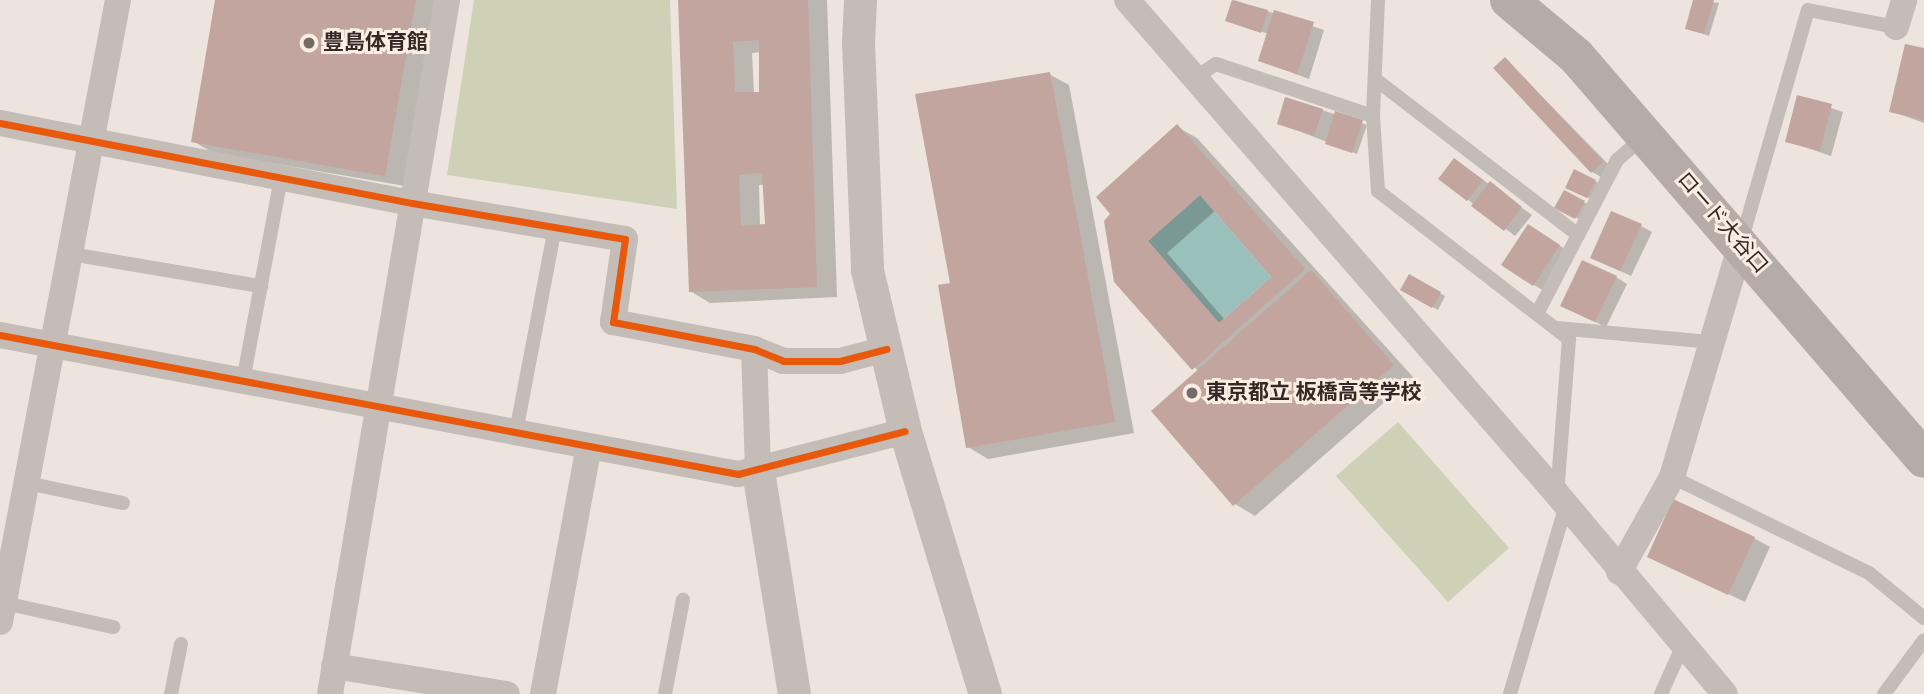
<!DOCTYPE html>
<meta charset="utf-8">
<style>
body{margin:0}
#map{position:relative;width:1924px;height:694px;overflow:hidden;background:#ece4dd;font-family:"Varela Round","Noto Sans JP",sans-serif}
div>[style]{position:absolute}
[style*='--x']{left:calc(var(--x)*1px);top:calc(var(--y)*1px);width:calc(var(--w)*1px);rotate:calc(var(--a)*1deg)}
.green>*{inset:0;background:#cfd1b6}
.water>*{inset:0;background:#99c0bb}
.shadow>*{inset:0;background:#0003}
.building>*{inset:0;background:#c1a59e}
.service>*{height:14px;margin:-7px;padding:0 7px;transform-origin:7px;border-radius:7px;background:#c4bcb7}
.minor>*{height:26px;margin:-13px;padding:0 13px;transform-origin:13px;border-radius:13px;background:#c4bcb7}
.tertiary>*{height:33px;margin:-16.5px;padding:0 16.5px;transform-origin:16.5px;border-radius:16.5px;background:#c4bcb7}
.secondary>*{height:38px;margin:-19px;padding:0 19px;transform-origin:19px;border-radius:19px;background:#b5aca7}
.cycleway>*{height:7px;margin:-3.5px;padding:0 3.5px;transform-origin:3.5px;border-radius:3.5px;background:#e8590c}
.dots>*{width:19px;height:19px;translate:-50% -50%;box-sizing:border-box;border:4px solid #faede3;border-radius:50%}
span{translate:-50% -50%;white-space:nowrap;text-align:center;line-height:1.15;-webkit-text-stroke:6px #faede3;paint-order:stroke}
.poi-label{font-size:21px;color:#352925;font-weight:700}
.left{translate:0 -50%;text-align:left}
.street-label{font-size:21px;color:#352925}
</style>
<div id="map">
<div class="green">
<div style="clip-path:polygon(474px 0,670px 0,677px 209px,447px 175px)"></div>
<div style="clip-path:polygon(1398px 422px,1509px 548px,1448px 602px,1336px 476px)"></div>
</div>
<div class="water">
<div style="clip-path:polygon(1200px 195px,1271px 277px,1219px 323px,1148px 241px)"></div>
</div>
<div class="shadow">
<div style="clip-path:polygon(217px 0,437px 0,405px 186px,213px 153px,193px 141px)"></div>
<div style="clip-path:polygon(evenodd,680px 0,827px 0,837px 297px,710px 303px,690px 291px,680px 0,761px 52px,761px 94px,754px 94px,752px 53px,761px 52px,680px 0,759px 185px,765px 185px,767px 225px,760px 226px,759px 185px)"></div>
<div style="clip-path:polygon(1234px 0,1324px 30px,1309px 79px,1260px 61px,1269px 34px,1228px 21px)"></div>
<div style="clip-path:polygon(1695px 0,1719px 3px,1709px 36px,1687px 28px)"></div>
<div style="clip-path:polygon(1924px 50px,1924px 123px,1891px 111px)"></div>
<div style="clip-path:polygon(1505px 59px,1613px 169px,1603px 178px,1592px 172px)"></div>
<div style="clip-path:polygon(1049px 74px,1069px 85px,1134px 433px,988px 459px,968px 447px,952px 284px)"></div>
<div style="clip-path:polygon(1798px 97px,1843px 112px,1831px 156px,1787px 141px)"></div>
<div style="clip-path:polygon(1322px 110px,1367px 125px,1357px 154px,1279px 123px)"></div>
<div style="clip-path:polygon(evenodd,1177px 127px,1197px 138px,1413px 377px,1255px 516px,1235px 504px,1199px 372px,1116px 281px,1177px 127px,1216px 210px,1273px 277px,1225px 320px,1167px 253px,1216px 210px)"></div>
<div style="clip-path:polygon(1460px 163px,1532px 215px,1515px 236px,1441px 179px)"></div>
<div style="clip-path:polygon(1595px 181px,1600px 184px,1593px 200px,1567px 187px)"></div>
<div style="clip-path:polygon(1564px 192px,1589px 205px,1581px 220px,1556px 207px)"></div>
<div style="clip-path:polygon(1641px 226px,1652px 232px,1631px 276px,1603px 263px)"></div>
<div style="clip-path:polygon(1539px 233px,1570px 252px,1544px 291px,1534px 285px)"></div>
<div style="clip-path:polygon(1410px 276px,1445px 296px,1438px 310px,1402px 290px)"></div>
<div style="clip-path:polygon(1616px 277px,1627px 284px,1606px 327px,1574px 312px)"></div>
<div style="clip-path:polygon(1754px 538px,1770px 547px,1745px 602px,1649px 556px)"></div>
</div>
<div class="building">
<div style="clip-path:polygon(215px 0,416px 0,385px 176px,191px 142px)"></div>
<div style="clip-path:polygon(evenodd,678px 0,808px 0,817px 287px,689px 292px,678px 0,759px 40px,759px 92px,735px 92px,733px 42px,759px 40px,678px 0,762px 173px,765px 224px,741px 226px,739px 175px,762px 173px)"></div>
<div style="clip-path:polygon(1232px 0,1268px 10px,1261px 33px,1225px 21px)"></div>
<div style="clip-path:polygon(1693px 0,1714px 0,1704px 34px,1685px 29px)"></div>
<div style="clip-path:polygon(1274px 10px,1314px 22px,1297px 74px,1258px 61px)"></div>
<div style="clip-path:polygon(1905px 44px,1924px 48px,1924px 120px,1889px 112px)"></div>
<div style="clip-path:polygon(1505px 57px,1603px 162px,1591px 173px,1493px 68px)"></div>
<div style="clip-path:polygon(1050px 72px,1115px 422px,966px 448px,938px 285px,950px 283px,915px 94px)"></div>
<div style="clip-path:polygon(1797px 95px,1832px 104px,1820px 151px,1785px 142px)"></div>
<div style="clip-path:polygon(1285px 97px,1323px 109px,1314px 136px,1277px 124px)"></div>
<div style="clip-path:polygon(1335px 111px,1363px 120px,1352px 153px,1325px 144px)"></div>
<div style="clip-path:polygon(evenodd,1177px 124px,1305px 269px,1192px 370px,1114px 282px,1104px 221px,1110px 214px,1096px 197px,1177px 124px,1200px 195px,1271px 277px,1219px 323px,1148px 241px,1200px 195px)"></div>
<div style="clip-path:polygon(1454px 158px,1483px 180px,1467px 201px,1438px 179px)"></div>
<div style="clip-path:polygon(1574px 169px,1596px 180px,1587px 198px,1565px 188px)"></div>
<div style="clip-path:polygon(1490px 181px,1522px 207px,1504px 231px,1471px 206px)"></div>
<div style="clip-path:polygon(1564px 190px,1585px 201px,1575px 219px,1554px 208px)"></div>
<div style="clip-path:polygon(1611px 211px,1642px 224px,1620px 271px,1590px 258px)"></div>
<div style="clip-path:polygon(1528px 224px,1560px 245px,1533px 286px,1501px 265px)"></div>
<div style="clip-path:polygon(1582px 260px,1617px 276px,1595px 322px,1560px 306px)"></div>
<div style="clip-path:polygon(1311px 270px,1394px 365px,1233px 506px,1151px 411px)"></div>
<div style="clip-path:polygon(1409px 274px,1441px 292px,1432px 308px,1400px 290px)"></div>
<div style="clip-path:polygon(1673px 499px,1755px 537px,1728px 595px,1647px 557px)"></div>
</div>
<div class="service">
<div style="--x:1378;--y:0;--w:116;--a:92.5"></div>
<div style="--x:1373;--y:116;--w:75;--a:86.2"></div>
<div style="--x:1378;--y:191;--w:242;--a:37.8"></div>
<div style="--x:1569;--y:339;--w:155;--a:94.4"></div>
<div style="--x:1195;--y:78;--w:25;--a:-34"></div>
<div style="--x:1216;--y:64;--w:165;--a:18.3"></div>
<div style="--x:1375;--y:79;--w:256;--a:37.5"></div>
<div style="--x:1741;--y:242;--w:241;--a:-73.9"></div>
<div style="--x:1808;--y:10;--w:90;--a:10.9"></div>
<div style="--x:71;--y:254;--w:193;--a:9.6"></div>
<div style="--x:1538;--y:312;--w:171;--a:-62.5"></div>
<div style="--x:1617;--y:160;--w:37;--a:-41"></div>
<div style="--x:1557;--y:328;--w:156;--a:5.2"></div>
<div style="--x:243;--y:381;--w:207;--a:-79.4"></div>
<div style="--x:516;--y:432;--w:209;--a:-79.2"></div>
<div style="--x:1672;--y:477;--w:219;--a:26"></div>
<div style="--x:1869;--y:573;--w:71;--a:39.3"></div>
<div style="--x:27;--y:483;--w:98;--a:11.8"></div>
<div style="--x:4;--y:603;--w:112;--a:12.4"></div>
<div style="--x:171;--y:694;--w:51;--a:-78.7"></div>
<div style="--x:665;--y:694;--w:96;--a:-79.2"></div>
<div style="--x:1510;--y:694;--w:197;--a:-73.5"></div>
<div style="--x:1661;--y:694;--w:54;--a:-65.8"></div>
<div style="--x:1884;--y:694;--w:67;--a:-53.5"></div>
</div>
<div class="minor">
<div style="--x:1127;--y:0;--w:655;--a:48.96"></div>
<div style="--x:1557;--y:494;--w:261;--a:50"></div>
<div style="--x:1896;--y:27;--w:28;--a:-73"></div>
<div style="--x:0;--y:123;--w:420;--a:11"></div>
<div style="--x:412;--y:203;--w:216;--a:9.6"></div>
<div style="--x:625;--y:239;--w:84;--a:98.2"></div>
<div style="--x:613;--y:322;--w:144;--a:10.8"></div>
<div style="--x:754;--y:349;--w:31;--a:22"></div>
<div style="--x:783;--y:361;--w:57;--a:0"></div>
<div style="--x:840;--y:361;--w:48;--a:-14.6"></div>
<div style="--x:0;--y:335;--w:751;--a:10.67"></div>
<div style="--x:738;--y:474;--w:172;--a:-14.4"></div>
<div style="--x:754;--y:349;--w:122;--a:88.1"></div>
<div style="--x:1619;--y:572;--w:109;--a:-60.8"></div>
<div style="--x:1672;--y:477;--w:243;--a:-73.5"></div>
<div style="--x:0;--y:622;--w:633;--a:-79.26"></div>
<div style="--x:334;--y:666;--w:175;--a:9.2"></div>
<div style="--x:330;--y:694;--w:704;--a:-80.43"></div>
<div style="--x:543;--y:694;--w:252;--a:-79.5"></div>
</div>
<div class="tertiary">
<div style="--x:860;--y:0;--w:42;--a:92.7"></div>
<div style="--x:858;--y:42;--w:228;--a:87.7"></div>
<div style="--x:867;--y:270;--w:165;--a:76.7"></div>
<div style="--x:905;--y:431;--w:275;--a:73.1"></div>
<div style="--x:758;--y:471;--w:226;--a:80.8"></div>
</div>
<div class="secondary">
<div style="--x:1509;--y:0;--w:87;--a:39.9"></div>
<div style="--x:1576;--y:56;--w:532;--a:49.19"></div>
</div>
<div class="cycleway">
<div style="--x:0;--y:123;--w:420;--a:11"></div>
<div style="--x:412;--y:203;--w:216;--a:9.6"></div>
<div style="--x:625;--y:239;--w:84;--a:98.2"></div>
<div style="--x:613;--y:322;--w:144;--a:10.8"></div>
<div style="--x:754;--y:349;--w:31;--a:22"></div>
<div style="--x:783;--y:361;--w:57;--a:0"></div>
<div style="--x:840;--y:361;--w:48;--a:-14.6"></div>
<div style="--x:0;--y:335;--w:751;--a:10.67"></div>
<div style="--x:738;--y:474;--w:172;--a:-14.4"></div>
</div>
<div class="dots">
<div style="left:309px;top:43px;background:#756a65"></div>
<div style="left:1192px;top:393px;background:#756a65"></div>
</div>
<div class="poi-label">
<span class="left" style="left:323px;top:43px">豊島体育館</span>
<span class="left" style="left:1206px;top:393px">東京都立 板橋高等学校</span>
</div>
<div class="street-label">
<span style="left:1722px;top:223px;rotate:49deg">ロード大谷口</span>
</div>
</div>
